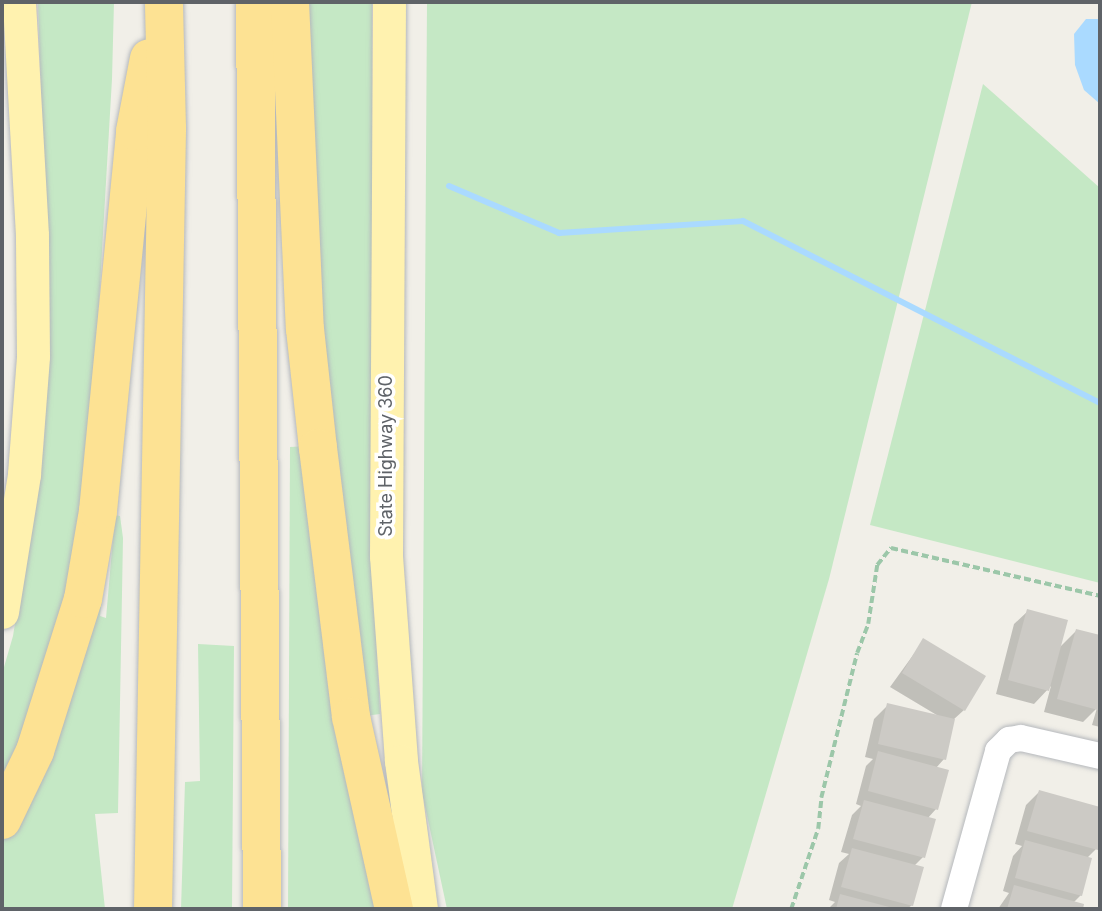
<!DOCTYPE html>
<style>
body{margin:0}
#map{position:relative;width:1102px;height:911px;overflow:hidden;background:#f1efe8;font-family:Inter,sans-serif}
div>[style]{position:absolute}
[style*='--x']{left:calc(var(--x)*1px);top:calc(var(--y)*1px);width:calc(var(--w)*1px);rotate:calc(var(--a)*1deg)}
.green>*{inset:0;background:#c5e8c5}
.water>*{inset:0;background:#aadaff}
.shadow>*{inset:0;background:#0003}
.stream>*{height:6px;margin:-3px;padding:0 3px;transform-origin:3px;border-radius:3px;background:#aadaff}
.building>*{inset:0;background:#cccac5}
.path>*{height:3.5px;margin-top:-1.75px;transform-origin:0;background:repeating-linear-gradient(90deg,#9cc7a9 0 7px,transparent 0 10.5px)}
.roads{filter:drop-shadow(0 0 2px #b5b8bc) drop-shadow(0 0 2px #b5b8bc)}
.minor>*{height:26px;margin:-13px;padding:0 13px;transform-origin:13px;border-radius:13px;background:#fff}
.major>*{height:33px;margin:-16.5px;padding:0 16.5px;transform-origin:16.5px;border-radius:16.5px;background:#fff2af}
.highway>*{height:38px;margin:-19px;padding:0 19px;transform-origin:19px;border-radius:19px;background:#fde293}
span{translate:-50% -50%;white-space:nowrap;text-align:center;line-height:1.15;-webkit-text-stroke:7px #fff;paint-order:stroke}
.street-label{font-size:18px;color:#5f6368}
.frame{position:absolute;inset:0;border:4px solid #5f6368;pointer-events:none}
</style>
<div id="map">
<div class="green">
<div style="clip-path:polygon(38px 2px,114px 2px,112px 79px,90px 457px,67px 614px,2px 791px,2px 674px,13px 636px,44px 443px,48px 306px)"></div>
<div style="clip-path:polygon(304px 2px,372px 2px,373px 578px,380px 714px,365px 716px,329px 432px)"></div>
<div style="clip-path:polygon(427px 2px,972px 2px,829px 579px,732px 909px,447px 909px,422px 792px)"></div>
<div style="clip-path:polygon(983px 84px,1100px 188px,1100px 583px,870px 525px)"></div>
<div style="clip-path:polygon(308px 446px,382px 909px,288px 909px,290px 447px)"></div>
<div style="clip-path:polygon(115px 515px,120px 516px,123px 538px,118px 813px,95px 814px,105px 909px,2px 909px,2px 842px,105px 569px,100px 616px,106px 618px)"></div>
<div style="clip-path:polygon(198px 644px,234px 646px,232px 909px,181px 909px,185px 782px,200px 781px)"></div>
</div>
<div class="water">
<div style="clip-path:polygon(1086px 19px,1100px 19px,1100px 104px,1084px 90px,1075px 65px,1074px 34px)"></div>
</div>
<div class="shadow">
<div style="clip-path:polygon(1028px 611px,1059px 648px,1077px 630px,1100px 637px,1100px 727px,1092px 725px,1097px 708px,1083px 722px,1044px 712px,1051px 686px,1034px 704px,996px 694px,1014px 624px)"></div>
<div style="clip-path:polygon(924px 640px,964px 710px,953px 720px,944px 759px,936px 768px,936px 809px,927px 819px,923px 857px,914px 866px,912px 905px,907px 909px,828px 909px,835px 902px,829px 900px,839px 863px,849px 854px,841px 852px,852px 815px,861px 806px,856px 804px,866px 766px,873px 759px,865px 757px,874px 719px,888px 705px,940px 717px,890px 687px)"></div>
<div style="clip-path:polygon(1039px 792px,1100px 808px,1096px 849px,1087px 858px,1081px 895px,1073px 903px,1082px 905px,1081px 909px,998px 909px,1009px 893px,1003px 891px,1013px 856px,1022px 846px,1015px 844px,1026px 805px)"></div>
</div>
<div class="stream">
<div style="--x:449;--y:186;--w:120;--a:23.1"></div>
<div style="--x:559;--y:233;--w:184;--a:-3.7"></div>
<div style="--x:743;--y:221;--w:401;--a:27"></div>
</div>
<div class="building">
<div style="clip-path:polygon(1027px 609px,1068px 620px,1049px 691px,1008px 680px)"></div>
<div style="clip-path:polygon(1076px 629px,1100px 635px,1098px 710px,1057px 699px)"></div>
<div style="clip-path:polygon(923px 638px,986px 676px,965px 711px,902px 673px)"></div>
<div style="clip-path:polygon(887px 703px,955px 719px,946px 760px,878px 744px)"></div>
<div style="clip-path:polygon(878px 751px,949px 770px,938px 810px,868px 791px)"></div>
<div style="clip-path:polygon(1039px 790px,1100px 807px,1098px 850px,1027px 831px)"></div>
<div style="clip-path:polygon(864px 800px,936px 819px,925px 858px,853px 839px)"></div>
<div style="clip-path:polygon(1025px 840px,1092px 858px,1082px 896px,1015px 878px)"></div>
<div style="clip-path:polygon(852px 848px,924px 867px,913px 906px,841px 887px)"></div>
<div style="clip-path:polygon(1014px 885px,1084px 904px,1083px 909px,1007px 909px)"></div>
<div style="clip-path:polygon(840px 894px,893px 908px,893px 909px,836px 909px)"></div>
</div>
<div class="path">
<div style="--x:791;--y:909;--w:84;--a:-71.4"></div>
<div style="--x:818;--y:829;--w:31;--a:-84"></div>
<div style="--x:821;--y:798;--w:149;--a:-76.1"></div>
<div style="--x:857;--y:653;--w:31;--a:-69"></div>
<div style="--x:868;--y:624;--w:60;--a:-81.3"></div>
<div style="--x:877;--y:565;--w:22;--a:-51"></div>
<div style="--x:891;--y:548;--w:214;--a:12.9"></div>
</div>
<div class="roads">
<div class="minor">
<div style="--x:954;--y:909;--w:164;--a:-74.4"></div>
<div style="--x:998;--y:751;--w:16;--a:-45"></div>
<div style="--x:1009;--y:740;--w:12;--a:-9"></div>
<div style="--x:1021;--y:738;--w:81;--a:12.8"></div>
</div>
<div class="major">
<div style="--x:389;--y:2;--w:554;--a:90.31"></div>
<div style="--x:386;--y:556;--w:206;--a:85.8"></div>
<div style="--x:401;--y:761;--w:149;--a:82.3"></div>
<div style="--x:2;--y:612;--w:140;--a:-80.9"></div>
<div style="--x:24;--y:474;--w:118;--a:-85.6"></div>
<div style="--x:33;--y:356;--w:121;--a:-90.5"></div>
<div style="--x:32;--y:235;--w:233;--a:-93.2"></div>
</div>
<div class="highway">
<div style="--x:255;--y:2;--w:907;--a:89.56"></div>
<div style="--x:290;--y:2;--w:327;--a:87.4"></div>
<div style="--x:305;--y:329;--w:120;--a:83.8"></div>
<div style="--x:318;--y:448;--w:271;--a:83"></div>
<div style="--x:351;--y:717;--w:197;--a:77.4"></div>
<div style="--x:2;--y:820;--w:76;--a:-64.4"></div>
<div style="--x:35;--y:751;--w:159;--a:-72.5"></div>
<div style="--x:83;--y:599;--w:89;--a:-80.3"></div>
<div style="--x:98;--y:511;--w:382;--a:-84.4"></div>
<div style="--x:135;--y:131;--w:74;--a:-79.1"></div>
<div style="--x:153;--y:909;--w:781;--a:-88.97"></div>
<div style="--x:167;--y:128;--w:126;--a:-91.4"></div>
</div>
</div>
<div class="street-label">
<span style="left:386px;top:456px;rotate:-90deg">State Highway 360</span>
</div>
<div class="frame"></div>
</div>
